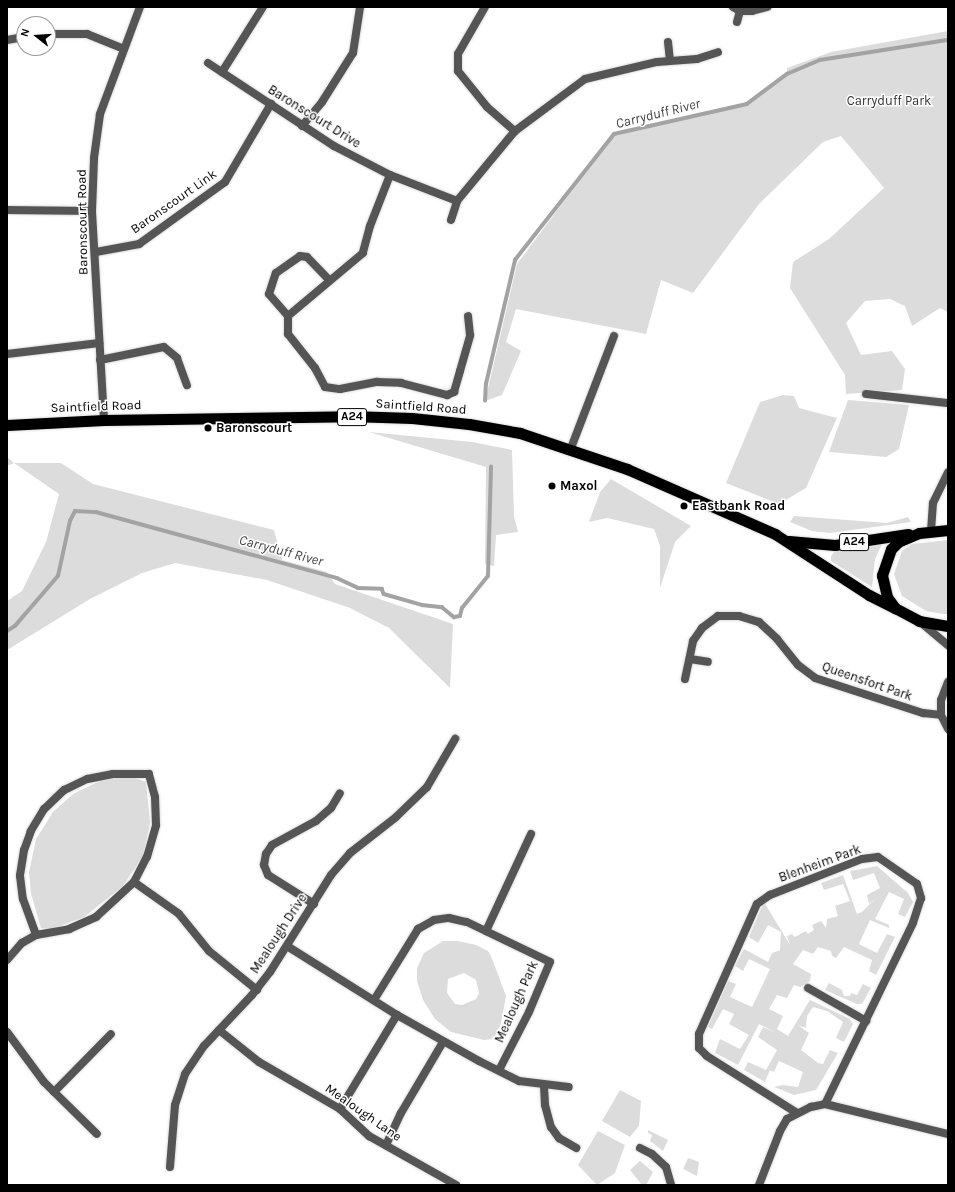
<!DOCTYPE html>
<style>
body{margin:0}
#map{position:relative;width:955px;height:1192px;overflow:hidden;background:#fff;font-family:Karla,sans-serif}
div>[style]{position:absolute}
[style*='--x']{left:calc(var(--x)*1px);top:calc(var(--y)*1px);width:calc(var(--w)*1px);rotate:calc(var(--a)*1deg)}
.green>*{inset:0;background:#dcdcdc}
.stream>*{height:3.5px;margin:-1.75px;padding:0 1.75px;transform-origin:1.75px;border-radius:1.75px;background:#a3a3a3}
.roads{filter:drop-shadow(0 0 1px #dbdbdb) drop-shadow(0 0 1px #dbdbdb)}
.minor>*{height:8px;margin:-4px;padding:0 4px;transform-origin:4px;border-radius:4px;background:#555}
.trunk>*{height:11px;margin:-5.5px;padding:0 5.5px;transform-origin:5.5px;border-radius:5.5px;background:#000}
.dots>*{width:11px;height:11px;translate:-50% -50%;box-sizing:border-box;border:2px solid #fff;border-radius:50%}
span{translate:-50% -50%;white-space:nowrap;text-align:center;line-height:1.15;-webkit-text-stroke:3px #fff;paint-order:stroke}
.shield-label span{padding:1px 3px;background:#fff;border:1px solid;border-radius:3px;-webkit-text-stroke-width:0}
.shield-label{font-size:12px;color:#000;font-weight:700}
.park-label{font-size:13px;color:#333}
.street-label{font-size:13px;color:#000}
.poi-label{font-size:13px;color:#000;font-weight:700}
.left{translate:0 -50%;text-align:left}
.water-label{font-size:14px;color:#444;font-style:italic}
.frame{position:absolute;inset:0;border:8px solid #000;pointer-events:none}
.north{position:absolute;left:16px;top:16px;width:40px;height:40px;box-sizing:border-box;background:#fff;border:1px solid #999;border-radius:50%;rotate:287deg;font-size:11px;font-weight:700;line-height:16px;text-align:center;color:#000}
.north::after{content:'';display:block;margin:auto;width:14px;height:18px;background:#000;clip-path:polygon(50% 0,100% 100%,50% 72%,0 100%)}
</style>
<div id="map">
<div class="green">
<div style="clip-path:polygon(948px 31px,948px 312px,940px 308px,912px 326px,905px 306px,890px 299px,865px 301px,846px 323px,861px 355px,892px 351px,905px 369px,902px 390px,846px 394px,845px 375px,790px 288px,793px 262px,829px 239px,884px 188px,841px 136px,823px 142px,759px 204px,693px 293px,661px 280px,646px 334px,516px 309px,506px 342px,521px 351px,502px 395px,485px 401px,517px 264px,614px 134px,747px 104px,787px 74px,787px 68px,831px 52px)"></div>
<div style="clip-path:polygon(783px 395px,794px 396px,799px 408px,837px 418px,806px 488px,779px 504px,726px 483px,760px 402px)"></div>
<div style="clip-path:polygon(848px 400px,909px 405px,899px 449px,886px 457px,829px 452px)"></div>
<div style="clip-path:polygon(369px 432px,472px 442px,512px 450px,514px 517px,518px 532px,496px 535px,494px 566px,485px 564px,486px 467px)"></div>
<div style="clip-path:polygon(7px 457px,14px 463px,61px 463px,93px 484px,274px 530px,282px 560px,327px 572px,335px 584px,453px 624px,450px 688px,389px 628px,350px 608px,267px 580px,175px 563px,142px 573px,90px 599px,7px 650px,7px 601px,22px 591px,46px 542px,59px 494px,14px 463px,7px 466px)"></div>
<div style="clip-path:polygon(611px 479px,691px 526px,675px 542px,660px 588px,660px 546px,654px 529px,607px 518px,589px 522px,600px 492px)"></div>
<div style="clip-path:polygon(794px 516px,887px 523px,908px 517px,911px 522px,830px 533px,812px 531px,790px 522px)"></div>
<div style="clip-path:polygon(948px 540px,948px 614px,943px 614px,926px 611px,902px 596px,894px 574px,902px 551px,912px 544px)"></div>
<div style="clip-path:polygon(882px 544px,875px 559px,872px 587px,831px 561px,831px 556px,837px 549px)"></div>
<div style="clip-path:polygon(122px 777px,135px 778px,146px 782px,150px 823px,143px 856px,123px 886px,84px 917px,51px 929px,41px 928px,31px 894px,29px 872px,36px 839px,53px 812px,73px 794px,100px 781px)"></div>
<div style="clip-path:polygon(877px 866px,908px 893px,913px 902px,905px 917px,898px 914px,904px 899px,889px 892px,875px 919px,889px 925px,889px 928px,870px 920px,859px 944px,877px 953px,887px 934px,895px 937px,876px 975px,869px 971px,872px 960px,844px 947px,836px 958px,832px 956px,831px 951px,818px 947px,813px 954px,803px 950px,793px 964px,811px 974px,810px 981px,800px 987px,794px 985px,787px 998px,777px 995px,769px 1009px,783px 1016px,777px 1029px,788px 1036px,810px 1000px,850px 1019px,853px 1024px,844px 1042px,836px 1038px,843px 1022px,827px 1011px,813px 1007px,807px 1016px,806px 1028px,798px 1025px,809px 1033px,801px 1050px,818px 1063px,823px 1064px,830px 1050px,838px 1053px,816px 1090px,794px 1095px,774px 1087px,783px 1085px,798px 1087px,803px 1072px,779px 1061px,774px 1072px,770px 1070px,765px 1082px,744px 1070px,748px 1062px,766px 1070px,777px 1050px,758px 1037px,763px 1027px,777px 1033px,759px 1024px,738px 1065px,715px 1053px,720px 1039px,740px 1049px,749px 1035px,729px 1024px,734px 1014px,723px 1009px,712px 1029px,708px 1027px,728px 981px,736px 984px,730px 997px,752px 1007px,770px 969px,749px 959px,743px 971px,735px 966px,744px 949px,768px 962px,772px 953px,780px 950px,781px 932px,768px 925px,758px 943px,749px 937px,764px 902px,790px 945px,787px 936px,792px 934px,795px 937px,806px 931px,808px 934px,814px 930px,812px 925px,821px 921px,826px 928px,827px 919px,838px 916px,835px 906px,850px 901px,843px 884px,824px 890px,821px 883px,843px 875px,857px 914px,862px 912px,875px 899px,869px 904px,867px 895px,880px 888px,874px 873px,853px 880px,850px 871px)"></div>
<div style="clip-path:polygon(evenodd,443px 941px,458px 941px,476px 945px,488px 951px,491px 956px,506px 996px,501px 1023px,496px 1035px,491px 1039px,484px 1040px,451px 1032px,435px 1019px,423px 1000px,417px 981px,417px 968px,424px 953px,443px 941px,464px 973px,476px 980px,479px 993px,476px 999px,462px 1005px,455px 1004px,447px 993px,448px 979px,464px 973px)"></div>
<div style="clip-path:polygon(829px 983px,842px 990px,844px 996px,850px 996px,851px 993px,857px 995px,863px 984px,871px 988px,862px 1004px,857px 1004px,825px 990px)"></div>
<div style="clip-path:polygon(620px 1090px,641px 1101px,639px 1126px,630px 1137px,602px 1121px)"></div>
<div style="clip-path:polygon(648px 1130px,668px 1140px,663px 1151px,650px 1141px,652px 1135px,648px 1133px)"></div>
<div style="clip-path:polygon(598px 1131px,625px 1145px,615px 1173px,597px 1185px,578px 1165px)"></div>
<div style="clip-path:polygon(688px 1158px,699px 1162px,697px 1176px,683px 1169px)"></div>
<div style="clip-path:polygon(640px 1161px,653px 1172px,646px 1185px,642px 1185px,630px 1170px)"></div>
</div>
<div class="stream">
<div style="--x:485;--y:401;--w:17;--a:-87"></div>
<div style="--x:486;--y:384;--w:127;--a:-76.8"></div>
<div style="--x:515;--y:260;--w:160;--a:-51.8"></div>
<div style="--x:614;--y:134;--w:136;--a:-12.7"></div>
<div style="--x:747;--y:104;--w:50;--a:-36.9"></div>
<div style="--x:787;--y:74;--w:36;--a:-23"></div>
<div style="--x:820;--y:60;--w:130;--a:-8.9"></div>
<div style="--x:7;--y:631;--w:9;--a:-32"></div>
<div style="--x:15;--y:626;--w:66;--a:-49.3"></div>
<div style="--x:58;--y:576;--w:56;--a:-77.7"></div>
<div style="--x:70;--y:521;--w:11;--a:-63"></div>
<div style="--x:75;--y:511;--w:21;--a:3"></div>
<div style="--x:96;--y:512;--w:250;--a:15.3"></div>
<div style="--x:337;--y:578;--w:23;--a:25"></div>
<div style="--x:358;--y:588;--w:24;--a:2"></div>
<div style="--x:382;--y:589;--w:5;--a:68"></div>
<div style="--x:384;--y:594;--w:40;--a:16"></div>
<div style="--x:422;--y:605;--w:20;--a:6"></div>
<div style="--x:442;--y:607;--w:16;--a:40"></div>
<div style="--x:454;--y:617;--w:6;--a:-9"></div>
<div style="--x:460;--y:616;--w:8;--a:-76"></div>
<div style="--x:462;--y:608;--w:41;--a:-50.9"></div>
<div style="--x:488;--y:576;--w:109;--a:-88.4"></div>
</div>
<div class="roads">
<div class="minor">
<div style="--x:485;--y:7;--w:54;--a:119.9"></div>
<div style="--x:458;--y:54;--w:17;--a:90"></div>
<div style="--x:458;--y:71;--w:46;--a:51.1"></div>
<div style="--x:487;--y:107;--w:37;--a:41"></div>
<div style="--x:733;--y:7;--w:8;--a:30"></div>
<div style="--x:740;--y:11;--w:12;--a:0"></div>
<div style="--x:752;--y:11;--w:16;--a:-15"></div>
<div style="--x:737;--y:22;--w:11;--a:-75"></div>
<div style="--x:48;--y:34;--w:39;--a:0"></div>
<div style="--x:87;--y:34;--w:40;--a:22"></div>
<div style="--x:7;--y:40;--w:17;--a:-10"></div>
<div style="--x:668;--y:42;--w:18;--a:84"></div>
<div style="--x:208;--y:63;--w:151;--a:33.4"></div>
<div style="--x:334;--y:146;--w:63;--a:27.4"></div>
<div style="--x:390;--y:175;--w:72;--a:21.2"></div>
<div style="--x:222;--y:72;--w:77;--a:-57.8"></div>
<div style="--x:302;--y:126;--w:31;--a:-50"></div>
<div style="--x:322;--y:102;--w:58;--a:-57.7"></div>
<div style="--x:353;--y:53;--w:47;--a:-81.3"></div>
<div style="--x:390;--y:175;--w:55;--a:111.4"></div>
<div style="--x:370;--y:226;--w:28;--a:105"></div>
<div style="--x:363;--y:253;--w:98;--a:140"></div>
<div style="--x:288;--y:316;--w:18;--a:90"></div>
<div style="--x:288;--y:334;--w:43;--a:51.5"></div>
<div style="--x:315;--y:368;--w:21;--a:62"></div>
<div style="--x:325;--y:387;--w:15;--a:8"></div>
<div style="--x:340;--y:389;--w:38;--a:-11"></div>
<div style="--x:377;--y:382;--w:24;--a:2"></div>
<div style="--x:401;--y:383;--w:48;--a:14.6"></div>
<div style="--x:447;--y:395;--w:8;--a:-23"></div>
<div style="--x:454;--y:392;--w:22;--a:-74"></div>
<div style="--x:460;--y:371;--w:37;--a:-74"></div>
<div style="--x:470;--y:335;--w:19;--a:-96"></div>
<div style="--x:7;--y:210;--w:85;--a:0.7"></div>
<div style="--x:451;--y:220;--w:20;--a:-72"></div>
<div style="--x:457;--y:201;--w:91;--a:-50.4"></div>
<div style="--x:515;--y:131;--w:87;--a:-36.6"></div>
<div style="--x:585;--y:79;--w:74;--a:-13.3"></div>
<div style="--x:657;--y:62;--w:40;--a:-4.3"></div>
<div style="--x:697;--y:59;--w:22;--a:-18"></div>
<div style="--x:96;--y:252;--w:44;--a:-10.5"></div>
<div style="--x:139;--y:244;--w:106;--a:-35.8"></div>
<div style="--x:225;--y:182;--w:91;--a:-59.5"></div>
<div style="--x:288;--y:316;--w:29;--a:-131"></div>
<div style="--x:269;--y:294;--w:22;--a:-72"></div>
<div style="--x:276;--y:273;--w:29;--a:-35"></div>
<div style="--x:300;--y:256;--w:7;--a:8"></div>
<div style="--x:307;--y:257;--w:32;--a:46"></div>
<div style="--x:7;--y:354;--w:93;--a:-6.8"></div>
<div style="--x:100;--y:360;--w:65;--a:-11.5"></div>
<div style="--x:164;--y:347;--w:17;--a:40"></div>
<div style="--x:177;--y:358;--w:29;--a:70"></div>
<div style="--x:866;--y:394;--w:82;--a:6.3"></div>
<div style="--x:104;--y:420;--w:209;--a:-93.3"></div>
<div style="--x:92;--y:211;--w:53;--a:-87.8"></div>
<div style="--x:94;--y:158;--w:44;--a:-82.2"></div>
<div style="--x:100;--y:114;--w:114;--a:-69.5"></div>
<div style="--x:571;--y:448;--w:120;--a:-69"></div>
<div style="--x:931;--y:531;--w:28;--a:-86"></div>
<div style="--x:933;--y:503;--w:34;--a:-64"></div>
<div style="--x:919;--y:621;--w:38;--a:40"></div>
<div style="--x:690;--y:659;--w:18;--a:9"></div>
<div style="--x:685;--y:679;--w:39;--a:-78"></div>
<div style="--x:693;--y:641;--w:16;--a:-55"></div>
<div style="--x:702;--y:628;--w:20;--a:-37"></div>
<div style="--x:718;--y:616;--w:21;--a:0"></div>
<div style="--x:739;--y:616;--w:21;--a:17"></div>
<div style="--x:759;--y:622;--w:25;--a:43"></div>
<div style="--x:777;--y:639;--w:33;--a:51"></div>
<div style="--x:798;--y:665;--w:21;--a:37"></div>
<div style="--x:815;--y:678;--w:114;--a:18"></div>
<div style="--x:923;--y:713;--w:18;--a:6"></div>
<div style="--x:948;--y:682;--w:19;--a:111"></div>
<div style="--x:941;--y:700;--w:15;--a:90"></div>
<div style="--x:941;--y:715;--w:16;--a:63"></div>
<div style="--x:134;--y:882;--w:55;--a:35.4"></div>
<div style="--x:179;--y:914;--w:48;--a:51"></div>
<div style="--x:209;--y:951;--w:62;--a:39.1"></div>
<div style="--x:314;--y:904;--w:54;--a:-147.8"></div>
<div style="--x:268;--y:875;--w:11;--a:-112"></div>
<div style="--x:264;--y:865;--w:11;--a:-80"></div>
<div style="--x:266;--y:854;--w:11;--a:-56"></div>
<div style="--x:272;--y:845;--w:50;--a:-28.6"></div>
<div style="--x:316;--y:821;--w:20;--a:-41"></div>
<div style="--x:331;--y:808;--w:17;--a:-59"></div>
<div style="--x:486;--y:931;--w:107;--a:-65.1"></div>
<div style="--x:287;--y:946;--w:130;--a:32.1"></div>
<div style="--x:397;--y:1015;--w:94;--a:29.3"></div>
<div style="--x:479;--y:1061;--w:45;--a:26.6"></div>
<div style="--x:519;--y:1081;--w:50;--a:6.8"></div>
<div style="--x:7;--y:960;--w:23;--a:-49"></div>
<div style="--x:22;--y:943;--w:16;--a:-30"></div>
<div style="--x:36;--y:935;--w:34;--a:-10"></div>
<div style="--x:69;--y:929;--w:30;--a:-24"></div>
<div style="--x:96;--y:917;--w:52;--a:-42.6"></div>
<div style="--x:134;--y:882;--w:28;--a:-63"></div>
<div style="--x:147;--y:857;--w:33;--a:-74"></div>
<div style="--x:156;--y:825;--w:28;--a:-92"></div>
<div style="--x:155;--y:797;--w:24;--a:-105"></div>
<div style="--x:149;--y:774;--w:36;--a:180"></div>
<div style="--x:113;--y:774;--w:26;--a:169"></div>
<div style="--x:87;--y:779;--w:25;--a:154"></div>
<div style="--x:64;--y:790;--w:28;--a:136"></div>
<div style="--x:44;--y:809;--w:26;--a:121"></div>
<div style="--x:31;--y:831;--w:20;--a:110"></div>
<div style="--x:24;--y:850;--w:26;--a:99"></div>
<div style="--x:20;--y:876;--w:23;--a:83"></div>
<div style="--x:23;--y:899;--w:38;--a:70"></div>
<div style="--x:808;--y:988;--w:67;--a:29.6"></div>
<div style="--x:374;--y:1000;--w:84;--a:-58.2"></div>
<div style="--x:418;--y:929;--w:18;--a:-29"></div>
<div style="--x:434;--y:920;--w:15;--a:-8"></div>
<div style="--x:449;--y:918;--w:18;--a:13"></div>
<div style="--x:467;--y:922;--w:92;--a:25.7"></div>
<div style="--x:550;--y:962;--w:54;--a:112.8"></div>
<div style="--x:529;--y:1012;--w:65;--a:117.3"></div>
<div style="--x:219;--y:1030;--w:51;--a:38.7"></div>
<div style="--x:259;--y:1062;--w:94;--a:30.1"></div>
<div style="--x:340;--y:1109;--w:40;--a:43"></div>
<div style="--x:369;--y:1136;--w:100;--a:29.4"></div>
<div style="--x:7;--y:1032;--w:62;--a:53.5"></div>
<div style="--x:44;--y:1082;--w:74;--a:44.5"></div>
<div style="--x:544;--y:1086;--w:19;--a:87"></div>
<div style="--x:545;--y:1105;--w:23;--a:75"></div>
<div style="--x:551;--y:1127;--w:14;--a:54"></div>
<div style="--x:559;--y:1138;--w:20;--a:30"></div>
<div style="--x:54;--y:1092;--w:81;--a:-45.5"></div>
<div style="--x:340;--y:1109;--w:110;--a:-58.8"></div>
<div style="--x:797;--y:1113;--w:107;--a:-147.7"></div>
<div style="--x:707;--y:1056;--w:11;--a:-135"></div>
<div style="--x:699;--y:1048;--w:14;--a:-90"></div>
<div style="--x:699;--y:1034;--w:142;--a:-66"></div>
<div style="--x:757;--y:904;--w:16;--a:-35"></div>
<div style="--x:770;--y:895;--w:99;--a:-21.4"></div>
<div style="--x:862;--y:859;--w:16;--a:-7"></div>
<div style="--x:878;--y:857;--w:47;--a:34.7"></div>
<div style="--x:917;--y:884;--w:15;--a:74"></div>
<div style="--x:921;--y:898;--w:26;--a:108"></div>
<div style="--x:913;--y:923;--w:201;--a:115.9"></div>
<div style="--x:386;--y:1145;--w:35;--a:-65"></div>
<div style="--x:401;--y:1113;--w:82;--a:-59.4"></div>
<div style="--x:640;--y:1148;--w:13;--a:27"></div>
<div style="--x:652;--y:1154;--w:19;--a:43"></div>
<div style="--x:666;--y:1167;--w:19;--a:74"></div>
<div style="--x:170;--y:1167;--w:62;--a:-85.4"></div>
<div style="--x:175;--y:1105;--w:33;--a:-72"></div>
<div style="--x:185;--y:1074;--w:34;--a:-56"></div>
<div style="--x:204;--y:1046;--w:70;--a:-46.7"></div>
<div style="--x:252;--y:995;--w:29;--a:-52"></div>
<div style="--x:270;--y:972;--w:115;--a:-57.8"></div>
<div style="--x:331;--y:875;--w:29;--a:-49"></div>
<div style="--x:350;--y:853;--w:58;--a:-38"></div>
<div style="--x:396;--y:817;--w:43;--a:-44.1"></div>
<div style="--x:427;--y:787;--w:56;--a:-59.7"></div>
<div style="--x:759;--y:1185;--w:58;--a:-68.7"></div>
<div style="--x:780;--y:1131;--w:14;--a:-60"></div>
<div style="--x:787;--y:1119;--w:27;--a:-27"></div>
<div style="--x:811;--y:1107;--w:14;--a:-12"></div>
<div style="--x:825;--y:1104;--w:127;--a:13.7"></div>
</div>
<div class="trunk">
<div style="--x:7;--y:425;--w:97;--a:-3"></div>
<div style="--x:104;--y:420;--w:246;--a:-0.9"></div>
<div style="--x:350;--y:416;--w:62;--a:1.8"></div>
<div style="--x:412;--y:418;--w:57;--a:6"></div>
<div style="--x:469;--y:424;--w:52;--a:10"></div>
<div style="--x:520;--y:433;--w:113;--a:18.6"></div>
<div style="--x:627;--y:469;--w:162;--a:23.7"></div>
<div style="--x:775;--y:534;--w:112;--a:33"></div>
<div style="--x:869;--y:595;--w:29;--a:27"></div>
<div style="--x:948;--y:530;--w:29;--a:174"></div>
<div style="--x:919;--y:533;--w:23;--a:157"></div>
<div style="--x:898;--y:542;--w:10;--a:135"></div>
<div style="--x:891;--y:549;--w:28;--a:109"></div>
<div style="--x:882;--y:575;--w:23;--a:77"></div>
<div style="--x:887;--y:597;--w:14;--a:54"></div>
<div style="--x:895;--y:608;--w:27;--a:28"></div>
<div style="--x:919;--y:621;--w:29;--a:10"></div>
<div style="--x:789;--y:541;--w:46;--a:5"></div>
<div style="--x:835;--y:545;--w:74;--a:-8.6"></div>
</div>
</div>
<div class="dots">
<div style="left:208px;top:428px;background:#000"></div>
<div style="left:552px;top:486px;background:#000"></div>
<div style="left:684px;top:506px;background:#000"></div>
</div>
<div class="shield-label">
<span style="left:352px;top:417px">A24</span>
<span style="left:854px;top:542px">A24</span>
</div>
<div class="park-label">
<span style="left:889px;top:101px">Carryduff Park</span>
</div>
<div class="street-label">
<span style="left:314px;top:117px;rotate:32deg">Baronscourt Drive</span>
<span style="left:174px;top:202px;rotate:-35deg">Baronscourt Link</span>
<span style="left:83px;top:222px;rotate:-91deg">Baronscourt Road</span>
<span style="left:96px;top:407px;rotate:-2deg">Saintfield Road</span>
<span style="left:421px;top:407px;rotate:4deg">Saintfield Road</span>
<span style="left:867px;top:682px;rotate:19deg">Queensfort Park</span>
<span style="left:820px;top:864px;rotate:-20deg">Blenheim Park</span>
<span style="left:279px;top:934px;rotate:-57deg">Mealough Drive</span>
<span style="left:517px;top:1002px;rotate:-66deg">Mealough Park</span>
<span style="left:363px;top:1113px;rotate:35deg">Mealough Lane</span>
</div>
<div class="poi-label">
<span class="left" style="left:216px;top:428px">Baronscourt</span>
<span class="left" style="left:560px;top:486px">Maxol</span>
<span class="left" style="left:692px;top:506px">Eastbank Road</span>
</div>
<div class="water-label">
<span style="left:658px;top:114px;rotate:-14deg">Carryduff River</span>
<span style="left:281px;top:551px;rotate:15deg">Carryduff River</span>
</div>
<div class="frame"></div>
<div class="north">N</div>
</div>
